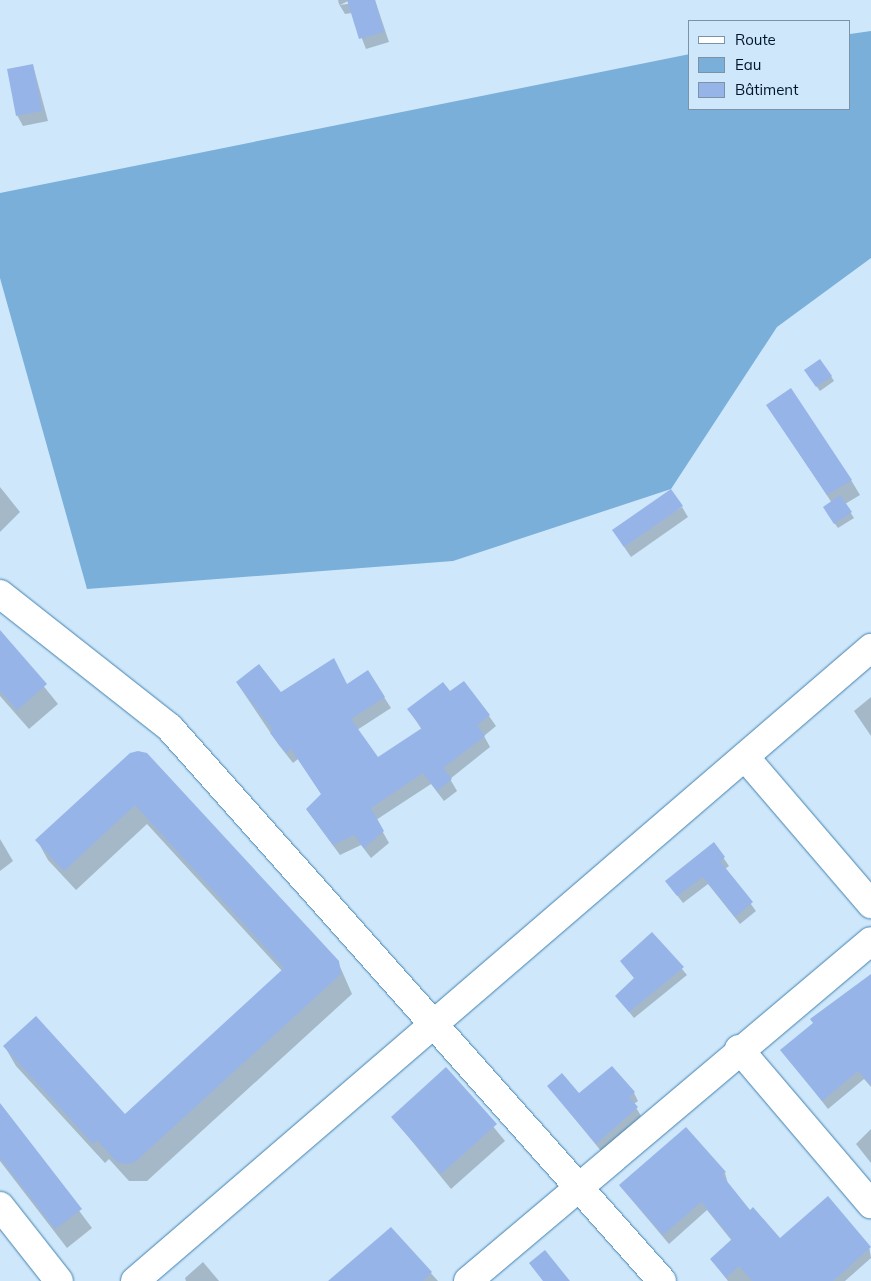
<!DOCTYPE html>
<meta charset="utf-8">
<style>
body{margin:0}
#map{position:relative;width:871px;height:1281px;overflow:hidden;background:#cee7fb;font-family:Mulish,sans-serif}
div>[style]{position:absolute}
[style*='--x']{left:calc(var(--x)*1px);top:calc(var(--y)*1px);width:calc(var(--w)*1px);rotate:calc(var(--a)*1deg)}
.water>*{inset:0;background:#79afd9}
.shadow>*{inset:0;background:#0003}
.building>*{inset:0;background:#97b4e9}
.roads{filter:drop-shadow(0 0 1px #4281ae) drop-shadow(0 0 1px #4281ae)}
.minor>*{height:28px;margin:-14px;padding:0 14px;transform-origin:14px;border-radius:14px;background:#fff}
span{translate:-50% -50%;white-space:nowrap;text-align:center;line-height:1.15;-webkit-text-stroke:4.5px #cee7fb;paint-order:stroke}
.legend{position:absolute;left:688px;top:20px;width:162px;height:90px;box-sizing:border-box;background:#cee7fb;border:1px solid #7c93a7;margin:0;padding:6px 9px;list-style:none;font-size:15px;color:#001628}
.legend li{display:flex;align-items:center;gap:10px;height:25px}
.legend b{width:25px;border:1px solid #7c93a7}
</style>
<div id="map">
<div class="water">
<div style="clip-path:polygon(871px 31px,871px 258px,777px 327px,671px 489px,453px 561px,87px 589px,0 278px,0 193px,690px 54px,690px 109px,850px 109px,850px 34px)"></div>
</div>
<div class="shadow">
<div style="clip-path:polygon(338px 0,350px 0,340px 5px,375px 0,389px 42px,366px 49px,352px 13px,345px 14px,339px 4px)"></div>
<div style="clip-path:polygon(33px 65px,48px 121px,23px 126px,17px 115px)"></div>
<div style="clip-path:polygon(808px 375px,831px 376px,834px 381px,820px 391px)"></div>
<div style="clip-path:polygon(777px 420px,851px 480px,860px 495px,845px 504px,854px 518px,838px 528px,827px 513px,832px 503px)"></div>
<div style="clip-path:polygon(0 487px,20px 512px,0 532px)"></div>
<div style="clip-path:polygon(682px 507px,688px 517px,631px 557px,620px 541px)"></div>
<div style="clip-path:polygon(0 632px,58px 704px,29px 729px,0 696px)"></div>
<div style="clip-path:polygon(237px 683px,281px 694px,347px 685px,384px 697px,391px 708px,357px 730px,377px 759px,422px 730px,409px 710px,450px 693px,489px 716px,496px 726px,484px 736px,490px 747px,450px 779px,457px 791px,444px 801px,431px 784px,376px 820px,389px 843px,371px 858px,361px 845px,340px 855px,307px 810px,322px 795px,298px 759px,293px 763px,278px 744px)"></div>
<div style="clip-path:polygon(871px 697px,871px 736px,854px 711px)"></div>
<div style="clip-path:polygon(130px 755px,338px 962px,352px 994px,147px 1181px,129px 1181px,109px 1159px,105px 1163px,16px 1066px,5px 1047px,125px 1116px,282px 971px,147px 824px,76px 890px,48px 860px,37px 840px)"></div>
<div style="clip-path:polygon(0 839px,13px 861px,0 871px)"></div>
<div style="clip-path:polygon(714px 844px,729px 866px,725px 869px,756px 911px,740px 924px,708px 884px,683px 903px,667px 882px)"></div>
<div style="clip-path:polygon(652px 933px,687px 975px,634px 1018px,616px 996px,635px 979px,621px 961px)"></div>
<div style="clip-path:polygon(871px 976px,871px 1087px,864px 1079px,828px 1109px,782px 1050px)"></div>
<div style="clip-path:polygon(612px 1067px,634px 1093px,638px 1101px,634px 1104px,641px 1116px,601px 1151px,549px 1087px,579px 1095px)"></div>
<div style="clip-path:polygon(446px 1069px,505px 1141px,451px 1189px,393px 1118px)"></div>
<div style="clip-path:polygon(0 1105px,92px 1228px,67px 1248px,0 1161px)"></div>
<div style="clip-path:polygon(871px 1129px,871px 1163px,856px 1144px)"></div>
<div style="clip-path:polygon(725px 1173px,728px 1184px,750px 1211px,780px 1239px,869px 1246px,871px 1258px,845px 1281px,728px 1281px,711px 1259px,732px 1241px,707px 1210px,669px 1244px,620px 1186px)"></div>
<div style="clip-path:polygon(391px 1229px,438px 1281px,329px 1281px)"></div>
<div style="clip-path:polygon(203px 1262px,219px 1281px,186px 1281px,185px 1278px)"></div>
</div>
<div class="building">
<div style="clip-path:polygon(347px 0,375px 0,384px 32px,359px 39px)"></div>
<div style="clip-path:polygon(33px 64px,42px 111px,16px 116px,7px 69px)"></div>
<div style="clip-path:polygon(820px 359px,832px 376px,816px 387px,804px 370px)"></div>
<div style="clip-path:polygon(791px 388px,852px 480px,827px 495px,766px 405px)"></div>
<div style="clip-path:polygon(671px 489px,683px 506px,624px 547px,612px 530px)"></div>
<div style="clip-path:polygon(840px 495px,852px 512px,834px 524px,823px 507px)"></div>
<div style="clip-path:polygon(0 630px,47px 684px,17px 710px,0 691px)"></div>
<div style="clip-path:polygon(334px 658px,347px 684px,368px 670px,385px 697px,351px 719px,378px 757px,422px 728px,407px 709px,443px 682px,450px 691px,464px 681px,490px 715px,477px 725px,485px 736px,443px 768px,452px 779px,437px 791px,423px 773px,371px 808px,384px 831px,364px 848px,354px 835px,333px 845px,306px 809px,321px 794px,291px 749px,286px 753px,270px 733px,273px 730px,236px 682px,259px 664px,281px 692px)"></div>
<div style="clip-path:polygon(138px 751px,147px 753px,339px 961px,341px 974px,135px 1162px,126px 1164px,117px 1162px,97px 1140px,93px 1144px,3px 1046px,36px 1016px,125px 1114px,284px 968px,135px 805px,64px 871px,35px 840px,130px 753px)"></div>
<div style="clip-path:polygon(714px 842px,725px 857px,720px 861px,753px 902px,735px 917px,703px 877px,677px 896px,665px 881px)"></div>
<div style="clip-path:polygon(652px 932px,684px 967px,629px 1012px,615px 996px,634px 978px,620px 961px)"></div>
<div style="clip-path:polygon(871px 974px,871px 1085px,858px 1071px,822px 1101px,780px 1050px,813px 1023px,810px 1019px)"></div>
<div style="clip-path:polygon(612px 1066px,635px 1092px,629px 1097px,638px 1107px,596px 1144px,547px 1086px,562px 1073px,579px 1093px)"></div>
<div style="clip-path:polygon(446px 1067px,497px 1124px,441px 1174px,391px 1117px)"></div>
<div style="clip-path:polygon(0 1103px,82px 1209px,55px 1229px,0 1158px)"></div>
<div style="clip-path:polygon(686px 1127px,726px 1172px,722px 1175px,750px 1210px,753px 1207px,780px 1238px,828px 1196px,871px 1247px,833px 1281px,752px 1281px,739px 1266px,726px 1278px,710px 1259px,732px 1239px,701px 1202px,663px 1235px,619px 1185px)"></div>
<div style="clip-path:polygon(391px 1227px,432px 1272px,423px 1281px,328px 1281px)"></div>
<div style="clip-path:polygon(545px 1250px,570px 1281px,543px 1281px,529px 1263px)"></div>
</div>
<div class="roads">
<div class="minor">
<div style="--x:0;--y:594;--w:216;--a:38.2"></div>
<div style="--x:170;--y:728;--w:740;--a:48.34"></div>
<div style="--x:745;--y:757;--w:194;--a:49.4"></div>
<div style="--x:739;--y:1049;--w:204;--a:49.6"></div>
<div style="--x:0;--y:1206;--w:95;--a:51.8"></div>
<div style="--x:135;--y:1281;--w:971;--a:-40.7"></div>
<div style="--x:468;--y:1281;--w:527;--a:-40.15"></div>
</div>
</div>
<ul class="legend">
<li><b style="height:6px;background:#fff"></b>Route</li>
<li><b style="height:14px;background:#79afd9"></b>Eau</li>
<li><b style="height:14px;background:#97b4e9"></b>Bâtiment</li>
</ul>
</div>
